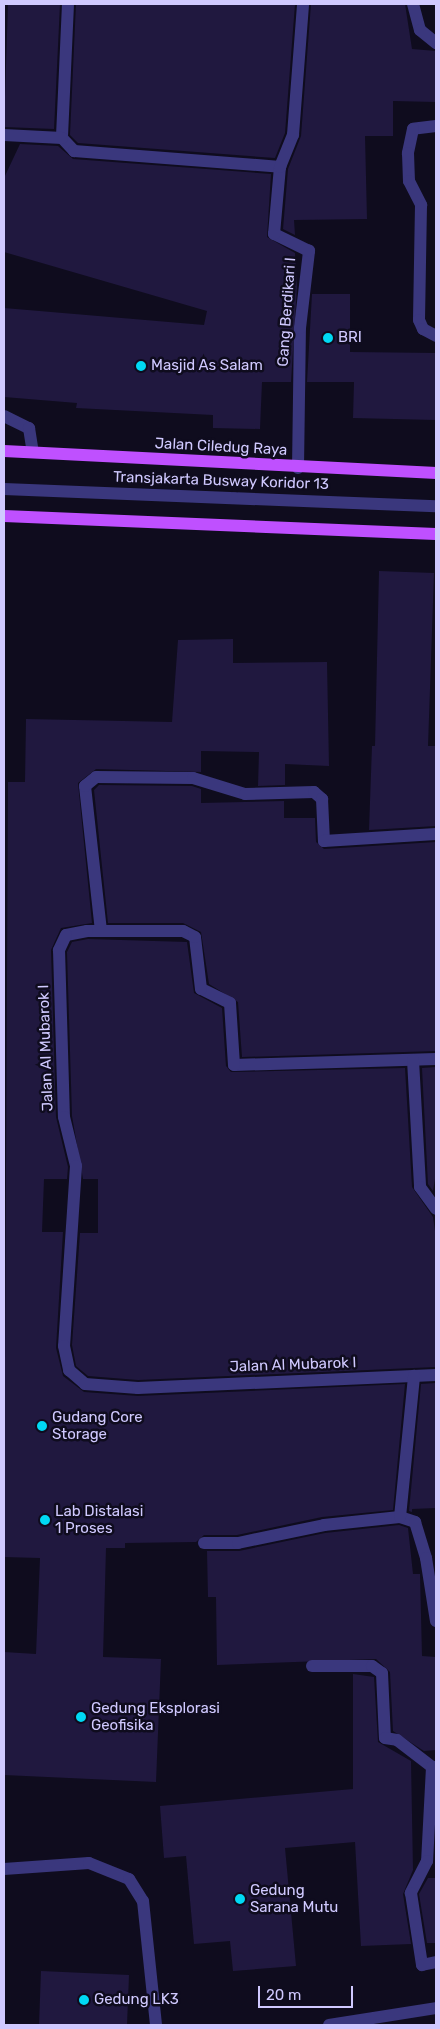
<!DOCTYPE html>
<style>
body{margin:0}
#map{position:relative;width:440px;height:2029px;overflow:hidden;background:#0f0c1e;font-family:Rubik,sans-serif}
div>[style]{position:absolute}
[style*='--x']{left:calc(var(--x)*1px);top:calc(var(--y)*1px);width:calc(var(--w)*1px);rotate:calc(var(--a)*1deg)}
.building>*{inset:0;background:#20183f}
.service>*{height:12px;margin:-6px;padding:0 6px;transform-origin:6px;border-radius:6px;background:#3a377d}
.minor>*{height:12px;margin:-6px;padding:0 6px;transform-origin:6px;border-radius:6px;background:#3a377d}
.primary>*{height:12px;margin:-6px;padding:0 6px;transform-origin:6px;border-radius:6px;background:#bf50ff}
.dots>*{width:14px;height:14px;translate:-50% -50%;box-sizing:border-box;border:2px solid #0f0c1e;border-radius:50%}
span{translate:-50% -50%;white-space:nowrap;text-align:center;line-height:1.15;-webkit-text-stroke:5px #0f0c1e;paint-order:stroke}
.street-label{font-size:15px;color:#d0c9ff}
.poi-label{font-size:15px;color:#d0c9ff}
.left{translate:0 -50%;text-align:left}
.frame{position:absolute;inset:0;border:5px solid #d0c9ff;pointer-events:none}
.scale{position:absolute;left:258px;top:1986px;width:95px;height:22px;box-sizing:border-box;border:2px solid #d0c9ff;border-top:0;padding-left:6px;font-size:15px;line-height:18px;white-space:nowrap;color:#d0c9ff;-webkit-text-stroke:4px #0f0c1e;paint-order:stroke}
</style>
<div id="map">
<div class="building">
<div style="clip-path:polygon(8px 4px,60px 4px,54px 129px,4px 127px)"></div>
<div style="clip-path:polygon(76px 4px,295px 4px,285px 133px,275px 158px,78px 143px,70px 135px)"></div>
<div style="clip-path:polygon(311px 4px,405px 4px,412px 49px,436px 51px,436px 102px,393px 101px,393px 136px,365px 136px,367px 219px,294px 220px,295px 235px,283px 229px,288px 169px,301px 136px)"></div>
<div style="clip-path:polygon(20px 144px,58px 146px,73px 159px,271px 174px,267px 237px,295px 253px,297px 287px,291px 382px,262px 382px,260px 429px,213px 428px,213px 415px,76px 408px,77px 403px,4px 397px,4px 308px,204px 325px,207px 311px,4px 252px,4px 178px)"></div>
<div style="clip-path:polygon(312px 294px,350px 294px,350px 352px,436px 353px,436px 420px,353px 418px,354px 382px,307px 382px)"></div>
<div style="clip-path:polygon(379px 571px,434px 573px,428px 746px,436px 746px,436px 826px,369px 830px,372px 746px,375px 746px)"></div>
<div style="clip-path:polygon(233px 639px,233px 663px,327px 662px,329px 766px,285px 764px,285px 785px,258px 786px,259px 752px,201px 751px,201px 772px,96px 769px,78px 783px,92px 923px,61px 928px,51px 950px,56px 1117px,68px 1167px,67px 1179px,44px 1179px,42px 1232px,63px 1232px,56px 1348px,63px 1376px,84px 1392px,138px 1396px,405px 1384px,393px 1510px,322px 1517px,237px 1535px,204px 1535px,196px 1542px,125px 1543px,125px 1548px,106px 1548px,103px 1657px,161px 1659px,156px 1782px,4px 1775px,4px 1652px,36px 1654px,40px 1558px,4px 1557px,8px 782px,25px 782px,26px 719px,172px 722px,178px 640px)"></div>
<div style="clip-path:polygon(99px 785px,192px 786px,201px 789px,201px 803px,284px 801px,284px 818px,315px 818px,316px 842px,324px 849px,436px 842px,436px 1051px,242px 1057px,238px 1002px,209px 984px,201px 932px,183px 923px,108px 923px,94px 790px)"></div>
<div style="clip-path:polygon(88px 939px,187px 942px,194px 993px,222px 1008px,226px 1066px,231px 1072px,405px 1068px,412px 1187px,433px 1217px,436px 1238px,436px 1367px,138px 1380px,88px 1376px,76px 1366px,72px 1345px,80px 1233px,98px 1233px,98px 1179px,83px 1179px,72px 1116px,67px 952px,72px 942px)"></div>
<div style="clip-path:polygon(436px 1067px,436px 1173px,433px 1191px,428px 1184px,422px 1068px)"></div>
<div style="clip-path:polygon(436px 1383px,436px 1508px,412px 1509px,412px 1512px,409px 1511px,421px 1384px)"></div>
<div style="clip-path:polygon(399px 1525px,408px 1528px,413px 1574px,420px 1574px,422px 1656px,436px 1657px,436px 1750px,424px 1751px,393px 1731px,390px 1672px,376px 1659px,217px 1665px,216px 1597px,208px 1597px,207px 1551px,239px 1551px,325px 1533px)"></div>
<div style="clip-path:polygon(353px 1674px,374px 1677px,378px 1742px,411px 1761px,413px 1870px,403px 1894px,411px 1944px,361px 1946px,355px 1842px,285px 1848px,296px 1966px,233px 1971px,230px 1941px,194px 1944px,186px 1856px,164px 1858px,160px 1806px,353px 1789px)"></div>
<div style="clip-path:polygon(428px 1878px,436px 1878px,436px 1943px,427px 1943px,419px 1894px)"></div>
<div style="clip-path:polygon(41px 1971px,129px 1975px,127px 2025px,39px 2025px)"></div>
</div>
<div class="service">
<div style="--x:4;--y:416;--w:28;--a:26"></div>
<div style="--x:29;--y:428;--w:24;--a:81"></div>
<div style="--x:4;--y:489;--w:432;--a:2.3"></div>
<div style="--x:4;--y:1869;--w:85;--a:-4"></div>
<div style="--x:89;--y:1863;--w:43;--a:21.8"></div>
<div style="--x:129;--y:1879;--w:26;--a:58"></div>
<div style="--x:143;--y:1901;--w:125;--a:84"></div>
<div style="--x:329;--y:2025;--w:108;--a:-9"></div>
</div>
<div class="minor">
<div style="--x:68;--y:4;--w:134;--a:92.6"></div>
<div style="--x:62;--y:138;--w:18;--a:47"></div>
<div style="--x:74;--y:151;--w:207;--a:4.4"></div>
<div style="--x:413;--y:4;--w:27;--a:75"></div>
<div style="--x:420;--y:30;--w:21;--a:39"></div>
<div style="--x:436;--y:126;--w:23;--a:173"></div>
<div style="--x:413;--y:129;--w:25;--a:102"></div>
<div style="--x:408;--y:153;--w:28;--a:88"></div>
<div style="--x:409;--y:181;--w:27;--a:63"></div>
<div style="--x:421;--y:205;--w:115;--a:91"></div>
<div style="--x:419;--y:320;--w:10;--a:66"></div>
<div style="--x:423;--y:329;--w:15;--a:28"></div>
<div style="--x:4;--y:135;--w:58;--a:3"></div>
<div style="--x:298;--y:468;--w:140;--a:-89.2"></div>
<div style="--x:300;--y:328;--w:78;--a:-83.3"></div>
<div style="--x:309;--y:251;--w:39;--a:-154"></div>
<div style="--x:274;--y:234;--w:67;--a:-84.9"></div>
<div style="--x:280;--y:167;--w:35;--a:-68"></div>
<div style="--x:293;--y:135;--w:131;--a:-85.6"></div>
<div style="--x:101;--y:931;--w:146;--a:-96.3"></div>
<div style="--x:85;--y:786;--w:14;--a:-39"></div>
<div style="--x:96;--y:777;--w:97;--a:0.6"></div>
<div style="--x:193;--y:778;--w:54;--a:17.1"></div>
<div style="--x:245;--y:794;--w:69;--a:-1.7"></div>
<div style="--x:314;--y:792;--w:11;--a:41"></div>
<div style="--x:322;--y:799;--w:42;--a:87.3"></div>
<div style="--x:324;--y:841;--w:112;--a:-3.6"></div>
<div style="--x:436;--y:1059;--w:202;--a:178.3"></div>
<div style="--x:234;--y:1065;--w:62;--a:-93.7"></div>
<div style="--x:230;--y:1003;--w:32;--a:-154"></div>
<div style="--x:201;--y:989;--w:52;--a:-96.6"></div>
<div style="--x:195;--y:937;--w:13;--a:-153"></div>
<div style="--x:183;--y:931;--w:96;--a:180"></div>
<div style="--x:87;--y:931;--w:21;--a:169"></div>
<div style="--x:66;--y:935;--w:17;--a:115"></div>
<div style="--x:59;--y:950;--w:167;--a:88.3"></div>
<div style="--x:64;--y:1117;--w:50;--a:76.2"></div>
<div style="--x:76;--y:1166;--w:180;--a:93.8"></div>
<div style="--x:64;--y:1346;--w:25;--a:78"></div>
<div style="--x:69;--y:1370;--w:21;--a:41"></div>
<div style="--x:85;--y:1384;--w:53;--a:4.3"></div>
<div style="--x:138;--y:1388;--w:298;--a:-2.5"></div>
<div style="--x:413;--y:1060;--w:127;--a:86.8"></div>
<div style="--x:420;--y:1187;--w:27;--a:54"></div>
<div style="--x:400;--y:1517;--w:16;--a:18"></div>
<div style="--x:415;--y:1522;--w:38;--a:73"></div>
<div style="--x:426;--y:1558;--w:64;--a:81"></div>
<div style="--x:204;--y:1543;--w:34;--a:0"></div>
<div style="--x:238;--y:1543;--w:88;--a:-11.8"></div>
<div style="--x:324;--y:1525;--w:76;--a:-6"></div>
<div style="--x:400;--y:1517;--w:142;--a:-84.3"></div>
<div style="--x:312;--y:1666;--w:60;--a:0"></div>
<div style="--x:372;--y:1666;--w:12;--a:35"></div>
<div style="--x:382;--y:1673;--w:65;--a:87.4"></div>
<div style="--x:385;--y:1738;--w:12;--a:9"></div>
<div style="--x:397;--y:1740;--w:44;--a:37.6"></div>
<div style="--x:436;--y:1767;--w:4;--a:180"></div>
<div style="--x:432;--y:1767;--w:94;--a:93"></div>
<div style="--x:427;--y:1861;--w:36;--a:117"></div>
<div style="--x:411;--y:1893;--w:73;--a:81.3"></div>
<div style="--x:422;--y:1965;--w:14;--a:-12"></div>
</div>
<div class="primary">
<div style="--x:4;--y:451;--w:433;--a:2.9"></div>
<div style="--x:4;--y:516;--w:432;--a:2.4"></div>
</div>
<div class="dots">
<div style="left:328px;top:338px;background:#00d9f4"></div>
<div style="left:141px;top:366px;background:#00d9f4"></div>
<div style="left:42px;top:1426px;background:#00d9f4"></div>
<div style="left:45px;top:1520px;background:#00d9f4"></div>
<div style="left:81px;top:1717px;background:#00d9f4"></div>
<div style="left:240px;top:1899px;background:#00d9f4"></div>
<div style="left:84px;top:2000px;background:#00d9f4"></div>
</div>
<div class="street-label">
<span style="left:287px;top:312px;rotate:-86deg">Gang Berdikari I</span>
<span style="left:221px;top:447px;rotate:3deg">Jalan Ciledug Raya</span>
<span style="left:221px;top:481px;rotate:2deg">Transjakarta Busway Koridor 13</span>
<span style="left:46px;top:1048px;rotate:-92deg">Jalan Al Mubarok I</span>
<span style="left:293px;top:1365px;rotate:-2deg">Jalan Al Mubarok I</span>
</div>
<div class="poi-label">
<span class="left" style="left:338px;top:338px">BRI</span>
<span class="left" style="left:151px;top:366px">Masjid As Salam</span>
<span class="left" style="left:52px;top:1426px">Gudang Core<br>Storage</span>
<span class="left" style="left:55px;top:1520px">Lab Distalasi<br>1 Proses</span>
<span class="left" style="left:91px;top:1717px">Gedung Eksplorasi<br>Geofisika</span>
<span class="left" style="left:250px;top:1899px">Gedung<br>Sarana Mutu</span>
<span class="left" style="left:94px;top:2000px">Gedung LK3</span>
</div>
<div class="frame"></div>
<div class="scale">20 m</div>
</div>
